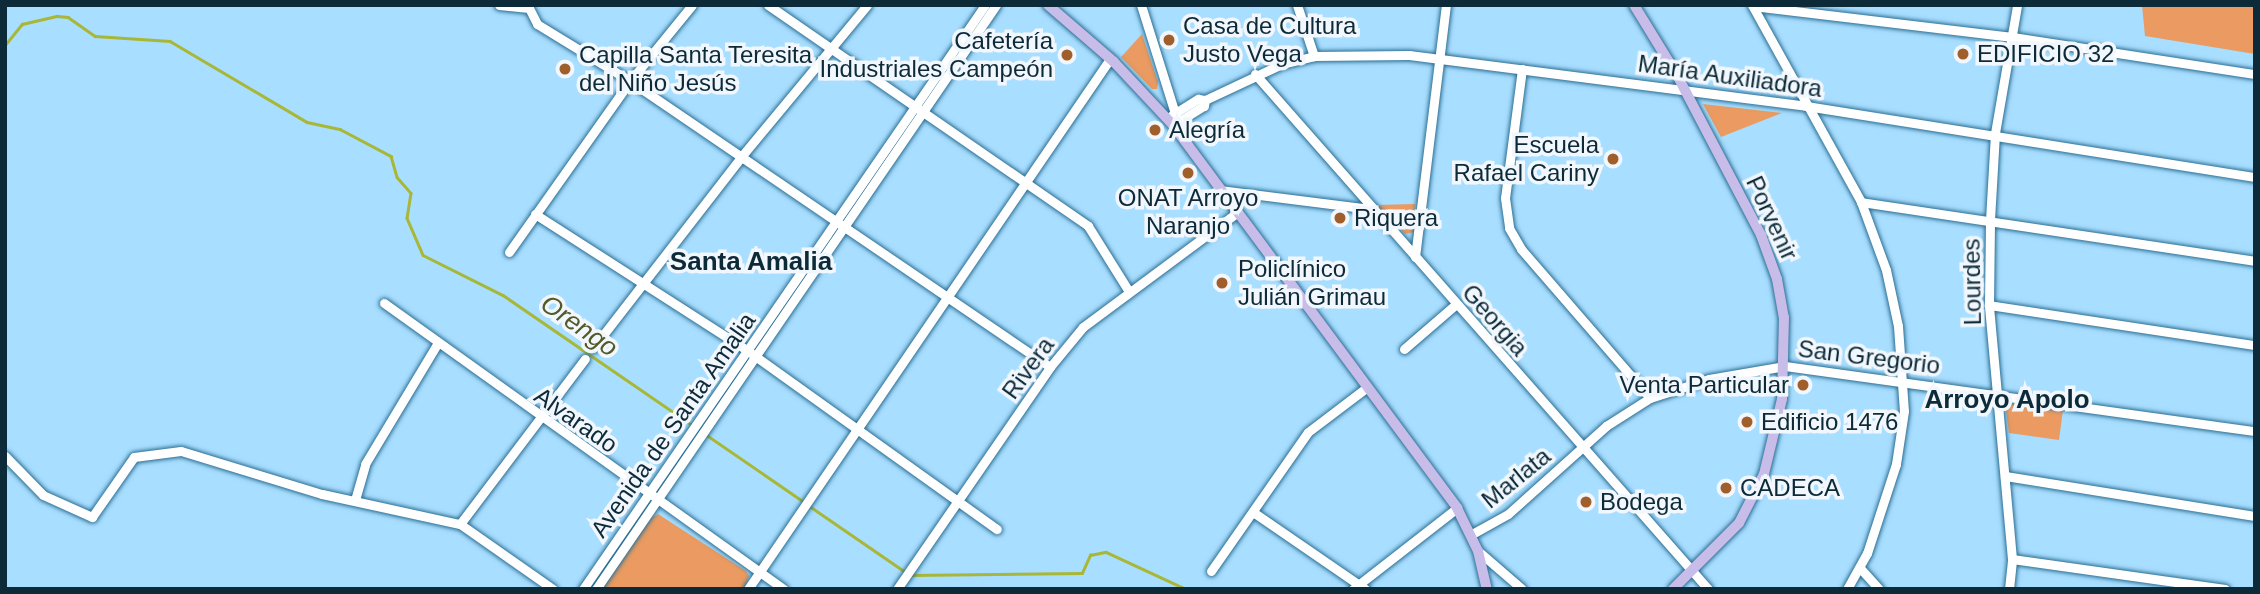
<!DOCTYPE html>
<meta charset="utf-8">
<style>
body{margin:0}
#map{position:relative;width:2260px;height:594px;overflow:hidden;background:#a8deff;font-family:Arial,sans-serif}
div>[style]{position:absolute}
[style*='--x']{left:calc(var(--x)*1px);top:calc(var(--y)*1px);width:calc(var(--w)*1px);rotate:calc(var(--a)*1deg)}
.green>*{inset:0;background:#eb9b61}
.stream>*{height:2.5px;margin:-1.25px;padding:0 1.25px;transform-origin:1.25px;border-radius:1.25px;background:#a8b735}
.roads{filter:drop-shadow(0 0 2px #2b6f94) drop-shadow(0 0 2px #2b6f94)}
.minor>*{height:9px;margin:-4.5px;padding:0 4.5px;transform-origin:4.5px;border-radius:4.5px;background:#fff}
.major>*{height:10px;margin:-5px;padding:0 5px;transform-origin:5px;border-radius:5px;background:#c8bce9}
.dots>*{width:19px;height:19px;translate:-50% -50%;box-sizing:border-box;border:4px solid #f1f7fc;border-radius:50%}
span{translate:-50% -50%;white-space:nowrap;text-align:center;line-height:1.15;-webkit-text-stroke:7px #f1f7fc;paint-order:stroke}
.poi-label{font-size:24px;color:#0d2a39}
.left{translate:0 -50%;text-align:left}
.right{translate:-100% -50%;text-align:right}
.street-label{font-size:24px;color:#0d2a39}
.neighbourhood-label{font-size:26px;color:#0d2a39;font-weight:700}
.water-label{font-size:26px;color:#535a28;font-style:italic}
.frame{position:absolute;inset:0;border:7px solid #0d2a39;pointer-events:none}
</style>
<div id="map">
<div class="green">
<div style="clip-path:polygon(2142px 5px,2255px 5px,2255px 54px,2145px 36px)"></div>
<div style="clip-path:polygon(1142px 34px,1158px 82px,1157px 89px,1152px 89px,1121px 57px)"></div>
<div style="clip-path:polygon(1703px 104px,1782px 113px,1721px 137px)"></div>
<div style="clip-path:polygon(1415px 204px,1414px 232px,1405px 234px,1376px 205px)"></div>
<div style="clip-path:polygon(2005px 403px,2063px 410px,2059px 440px,2009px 433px)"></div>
<div style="clip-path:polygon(658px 514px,746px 571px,749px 576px,744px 589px,602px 589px,651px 518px)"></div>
</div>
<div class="stream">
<div style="--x:5;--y:45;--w:27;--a:-51"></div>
<div style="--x:22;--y:24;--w:36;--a:-13"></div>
<div style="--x:57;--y:16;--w:11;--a:5"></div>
<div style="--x:68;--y:17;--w:33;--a:35"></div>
<div style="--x:95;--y:36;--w:75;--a:3.8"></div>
<div style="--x:170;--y:41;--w:159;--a:30.6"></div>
<div style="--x:307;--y:122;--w:34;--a:12"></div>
<div style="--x:340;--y:129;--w:58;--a:27.9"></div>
<div style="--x:391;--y:156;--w:22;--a:74"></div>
<div style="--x:397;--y:177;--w:21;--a:49"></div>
<div style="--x:411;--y:193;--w:25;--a:99"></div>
<div style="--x:407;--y:218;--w:40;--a:66.6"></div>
<div style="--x:423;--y:255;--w:89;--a:26.6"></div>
<div style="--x:503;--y:295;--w:364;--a:34.5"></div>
<div style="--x:808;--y:505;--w:124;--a:34.5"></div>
<div style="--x:910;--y:575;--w:172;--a:-0.7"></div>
<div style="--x:1082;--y:573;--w:20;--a:-66"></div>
<div style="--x:1090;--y:555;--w:16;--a:-11"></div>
<div style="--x:1106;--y:552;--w:88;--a:24.8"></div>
</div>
<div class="roads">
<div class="minor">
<div style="--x:499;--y:5;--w:30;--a:6"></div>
<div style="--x:768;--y:5;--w:389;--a:34.6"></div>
<div style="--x:1088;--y:226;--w:75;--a:58"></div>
<div style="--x:1141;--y:5;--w:127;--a:72.6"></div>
<div style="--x:1297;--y:5;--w:54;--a:71.6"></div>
<div style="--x:1752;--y:5;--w:225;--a:61"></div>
<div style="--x:1861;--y:202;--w:72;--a:69.8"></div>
<div style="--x:1886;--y:270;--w:57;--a:77.9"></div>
<div style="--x:1898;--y:326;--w:85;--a:86"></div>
<div style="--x:1904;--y:411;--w:54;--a:98.6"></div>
<div style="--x:1896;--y:464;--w:94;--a:108"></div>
<div style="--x:1867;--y:553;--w:41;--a:119.1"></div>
<div style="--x:1753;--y:6;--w:261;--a:6.8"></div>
<div style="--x:2012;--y:37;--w:246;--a:8.7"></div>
<div style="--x:529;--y:8;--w:18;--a:63"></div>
<div style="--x:537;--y:24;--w:109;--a:31.5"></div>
<div style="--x:630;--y:81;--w:508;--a:34.25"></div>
<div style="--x:1522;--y:69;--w:130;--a:97.5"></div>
<div style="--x:1505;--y:198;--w:30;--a:82"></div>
<div style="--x:1509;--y:228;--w:24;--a:60"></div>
<div style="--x:1521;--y:249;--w:197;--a:49.1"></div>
<div style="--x:1255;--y:74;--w:686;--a:48.66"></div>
<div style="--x:1172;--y:115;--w:31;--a:-32"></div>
<div style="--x:1198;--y:99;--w:7;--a:8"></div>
<div style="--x:1173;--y:125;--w:36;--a:-32"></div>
<div style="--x:1204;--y:106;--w:6;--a:-81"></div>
<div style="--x:1205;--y:100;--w:85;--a:-25.1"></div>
<div style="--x:1282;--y:64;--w:33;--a:-14"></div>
<div style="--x:1314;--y:56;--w:95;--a:-0.6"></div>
<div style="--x:1409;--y:55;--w:400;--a:7.3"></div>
<div style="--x:1806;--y:106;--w:455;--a:9"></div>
<div style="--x:1220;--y:190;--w:151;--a:7.2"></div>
<div style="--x:1861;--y:202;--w:398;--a:8.5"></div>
<div style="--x:535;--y:214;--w:253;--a:32.7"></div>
<div style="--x:748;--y:351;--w:306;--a:35.6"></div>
<div style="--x:509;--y:252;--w:209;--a:-54.7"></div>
<div style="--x:630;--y:81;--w:98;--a:-50.8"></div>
<div style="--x:1415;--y:257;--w:254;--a:-83"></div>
<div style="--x:384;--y:303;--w:491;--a:35.6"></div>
<div style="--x:1989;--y:305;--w:269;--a:8.6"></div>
<div style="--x:593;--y:348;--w:242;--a:-52.2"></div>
<div style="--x:741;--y:157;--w:197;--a:-50.3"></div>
<div style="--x:1404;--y:349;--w:67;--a:-40.8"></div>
<div style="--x:5;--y:456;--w:54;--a:45.7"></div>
<div style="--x:43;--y:495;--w:54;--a:24.2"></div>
<div style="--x:92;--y:517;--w:73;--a:-55"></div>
<div style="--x:134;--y:457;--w:47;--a:-7.3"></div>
<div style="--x:181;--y:451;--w:147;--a:17"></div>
<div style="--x:322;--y:494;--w:141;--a:12.3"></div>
<div style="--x:460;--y:524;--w:113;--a:35"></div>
<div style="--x:2005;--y:476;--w:253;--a:9.1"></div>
<div style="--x:355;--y:500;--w:37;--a:-74"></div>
<div style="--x:365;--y:464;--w:140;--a:-59"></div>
<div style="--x:1253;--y:512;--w:136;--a:34.5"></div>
<div style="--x:460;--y:524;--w:207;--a:-52.9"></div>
<div style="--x:1472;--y:534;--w:41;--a:-29.1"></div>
<div style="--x:1508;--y:514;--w:132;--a:-41.9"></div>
<div style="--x:1606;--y:426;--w:52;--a:-32.5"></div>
<div style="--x:1650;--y:398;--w:62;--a:-17.9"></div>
<div style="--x:1709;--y:379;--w:77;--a:-9.7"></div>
<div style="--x:1785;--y:366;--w:474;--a:7.9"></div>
<div style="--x:1478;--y:551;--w:58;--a:40.8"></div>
<div style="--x:2012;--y:559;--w:215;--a:8"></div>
<div style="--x:1860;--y:568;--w:28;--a:48"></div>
<div style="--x:1211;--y:571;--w:169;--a:-55.1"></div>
<div style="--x:1308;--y:432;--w:73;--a:-37.2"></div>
<div style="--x:583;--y:589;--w:709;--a:-55.46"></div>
<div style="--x:596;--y:589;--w:708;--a:-55.59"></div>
<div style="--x:748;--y:589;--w:642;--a:-55.67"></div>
<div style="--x:897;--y:589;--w:270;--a:-55.4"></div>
<div style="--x:1050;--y:367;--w:52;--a:-50.5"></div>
<div style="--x:1083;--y:327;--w:189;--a:-36.6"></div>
<div style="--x:1353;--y:589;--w:132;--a:-37.9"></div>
<div style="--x:2009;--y:589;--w:30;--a:-84"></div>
<div style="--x:2012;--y:559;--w:255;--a:-95.2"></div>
<div style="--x:1989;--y:305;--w:85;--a:-89.3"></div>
<div style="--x:1990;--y:220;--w:87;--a:-86.7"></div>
<div style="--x:1995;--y:133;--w:130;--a:-80.2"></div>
</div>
<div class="major">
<div style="--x:1048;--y:5;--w:87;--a:40.8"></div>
<div style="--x:1114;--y:62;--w:86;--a:46.9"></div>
<div style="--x:1173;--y:125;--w:477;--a:53.4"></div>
<div style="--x:1457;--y:508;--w:48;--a:64"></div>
<div style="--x:1478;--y:551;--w:39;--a:77"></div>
<div style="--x:1634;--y:5;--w:82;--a:58.4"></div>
<div style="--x:1677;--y:75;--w:181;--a:62.3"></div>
<div style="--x:1761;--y:235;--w:47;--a:70"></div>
<div style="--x:1777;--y:279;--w:39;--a:80"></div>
<div style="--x:1784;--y:317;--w:82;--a:91.4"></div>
<div style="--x:1782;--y:399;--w:77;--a:103.5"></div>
<div style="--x:1764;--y:474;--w:55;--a:117"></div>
<div style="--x:1739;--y:523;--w:93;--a:135"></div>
</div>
</div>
<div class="dots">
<div style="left:1169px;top:40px;background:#a05e2b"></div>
<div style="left:1963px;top:54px;background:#a05e2b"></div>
<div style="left:1067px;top:55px;background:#a05e2b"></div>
<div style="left:565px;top:69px;background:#a05e2b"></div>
<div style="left:1155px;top:130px;background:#a05e2b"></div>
<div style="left:1613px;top:159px;background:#a05e2b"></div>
<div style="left:1188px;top:173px;background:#a05e2b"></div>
<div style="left:1340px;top:218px;background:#a05e2b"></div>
<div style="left:1222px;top:283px;background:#a05e2b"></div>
<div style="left:1803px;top:385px;background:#a05e2b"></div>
<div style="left:1747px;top:422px;background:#a05e2b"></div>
<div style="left:1726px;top:488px;background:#a05e2b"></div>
<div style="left:1586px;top:502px;background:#a05e2b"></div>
</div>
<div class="poi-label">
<span class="left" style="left:1183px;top:40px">Casa de Cultura<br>Justo Vega</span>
<span class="right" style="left:1053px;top:55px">Cafetería<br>Industriales Campeón</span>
<span class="left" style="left:1977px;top:54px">EDIFICIO 32</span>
<span class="left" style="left:579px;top:69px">Capilla Santa Teresita<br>del Niño Jesús</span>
<span class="left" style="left:1169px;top:130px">Alegría</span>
<span class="right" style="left:1599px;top:159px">Escuela<br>Rafael Cariny</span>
<span style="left:1188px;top:212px">ONAT Arroyo<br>Naranjo</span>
<span class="left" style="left:1354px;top:218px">Riquera</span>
<span class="left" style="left:1238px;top:283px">Policlínico<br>Julián Grimau</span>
<span class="right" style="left:1789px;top:385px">Venta Particular</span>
<span class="left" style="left:1761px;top:422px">Edificio 1476</span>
<span class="left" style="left:1740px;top:488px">CADECA</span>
<span class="left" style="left:1600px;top:502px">Bodega</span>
</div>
<div class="street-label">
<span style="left:1730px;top:76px;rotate:8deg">María Auxiliadora</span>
<span style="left:1772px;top:218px;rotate:65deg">Porvenir</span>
<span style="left:1972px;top:282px;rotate:-91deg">Lourdes</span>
<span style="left:1495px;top:320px;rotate:49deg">Georgia</span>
<span style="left:1869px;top:357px;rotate:7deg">San Gregorio</span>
<span style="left:1028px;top:368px;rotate:-54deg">Rivera</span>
<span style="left:576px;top:420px;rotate:35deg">Alvarado</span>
<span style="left:673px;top:425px;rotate:-55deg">Avenida de Santa Amalia</span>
<span style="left:1516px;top:478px;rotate:-39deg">Marlata</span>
</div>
<div class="neighbourhood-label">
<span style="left:751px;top:262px">Santa Amalia</span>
<span style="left:2007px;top:400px">Arroyo Apolo</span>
</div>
<div class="water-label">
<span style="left:579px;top:326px;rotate:35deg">Orengo</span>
</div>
<div class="frame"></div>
</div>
